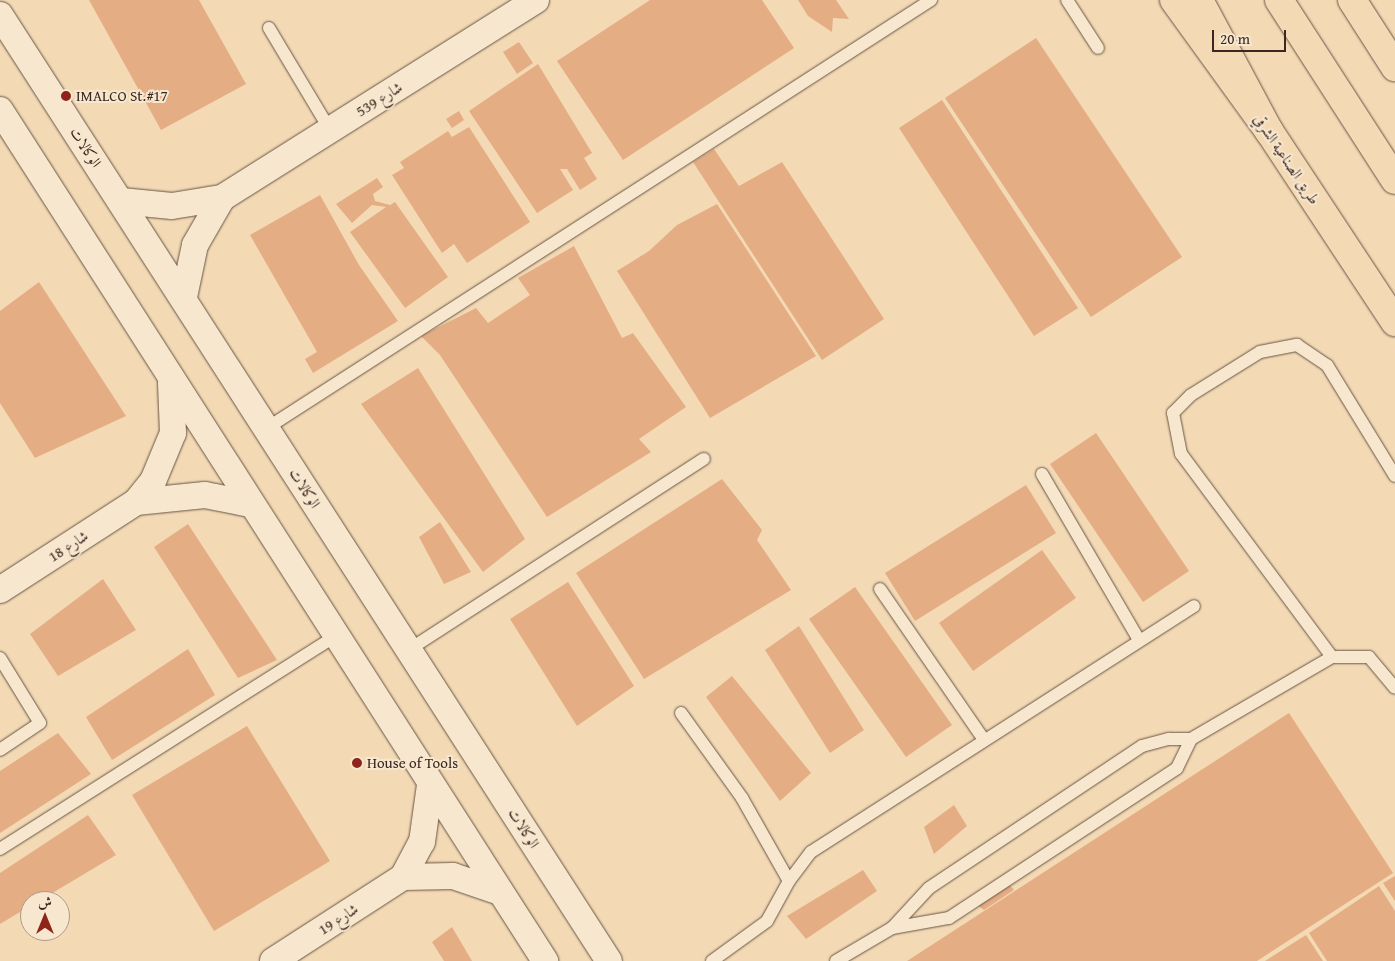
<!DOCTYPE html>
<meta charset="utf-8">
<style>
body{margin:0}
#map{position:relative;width:1395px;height:961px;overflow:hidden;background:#f3dab5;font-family:"Gentium Book Plus",Amiri,serif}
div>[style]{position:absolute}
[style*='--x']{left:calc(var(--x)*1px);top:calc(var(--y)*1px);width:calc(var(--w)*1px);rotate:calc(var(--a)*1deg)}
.building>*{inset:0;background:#e5ad84}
.roads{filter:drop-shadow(0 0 1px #695444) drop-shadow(0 0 1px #695444)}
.lane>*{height:12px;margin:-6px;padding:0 6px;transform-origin:6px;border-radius:6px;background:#f7e7cf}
.street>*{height:26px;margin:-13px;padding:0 13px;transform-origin:13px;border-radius:13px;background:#f7e7cf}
.primary>*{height:28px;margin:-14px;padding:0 14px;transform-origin:14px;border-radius:14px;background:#f3dab5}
.highway>*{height:28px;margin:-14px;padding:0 14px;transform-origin:14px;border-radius:14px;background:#f3dab5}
.dots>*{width:14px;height:14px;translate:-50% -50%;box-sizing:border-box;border:2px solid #f7e7cf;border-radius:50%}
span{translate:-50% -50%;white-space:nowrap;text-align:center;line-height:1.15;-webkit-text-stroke:4px #f7e7cf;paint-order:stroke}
.poi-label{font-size:15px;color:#3b271f}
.left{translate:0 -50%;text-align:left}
.street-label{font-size:15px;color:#3b271f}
.north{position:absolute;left:20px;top:891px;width:50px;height:50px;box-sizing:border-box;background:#f7e7cf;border:1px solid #ac9a89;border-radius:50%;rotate:0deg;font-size:14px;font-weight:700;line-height:20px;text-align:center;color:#3b271f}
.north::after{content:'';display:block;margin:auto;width:18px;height:22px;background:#8f2418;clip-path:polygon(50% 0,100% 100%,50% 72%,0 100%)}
.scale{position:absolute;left:1212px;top:30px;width:74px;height:22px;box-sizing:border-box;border:2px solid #3b271f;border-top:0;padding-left:6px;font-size:15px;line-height:18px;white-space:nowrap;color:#3b271f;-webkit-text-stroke:4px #f7e7cf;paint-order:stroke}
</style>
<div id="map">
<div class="building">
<div style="clip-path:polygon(89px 0,199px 0,246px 84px,161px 130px)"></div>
<div style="clip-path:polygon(650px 0,762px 0,794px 48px,623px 160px,557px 61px)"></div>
<div style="clip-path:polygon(798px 0,836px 0,849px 19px,833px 18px,832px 32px,808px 16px)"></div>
<div style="clip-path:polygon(1036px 38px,1182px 257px,1091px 317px,945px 98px)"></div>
<div style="clip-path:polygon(519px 42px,533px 63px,517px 74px,503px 52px)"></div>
<div style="clip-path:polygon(538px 64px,592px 153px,584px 158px,597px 179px,580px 190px,567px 169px,560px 169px,573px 190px,537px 213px,469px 111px)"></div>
<div style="clip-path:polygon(942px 100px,1078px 308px,1034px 336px,899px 128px)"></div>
<div style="clip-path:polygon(459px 111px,464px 120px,452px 128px,446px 119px)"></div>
<div style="clip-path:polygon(469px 127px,530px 222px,467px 263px,454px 244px,442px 253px,392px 175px,404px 168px,400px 162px,448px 131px,452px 137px)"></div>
<div style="clip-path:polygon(714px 149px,739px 186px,782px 162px,884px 319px,822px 360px,693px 162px)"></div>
<div style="clip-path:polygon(377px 178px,383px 187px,373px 194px,375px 201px,390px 205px,395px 202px,448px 277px,405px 308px,350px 232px,386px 207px,372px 205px,352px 223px,336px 204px)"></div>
<div style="clip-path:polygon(320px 195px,359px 265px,398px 321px,313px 373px,305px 359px,317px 352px,250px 235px)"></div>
<div style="clip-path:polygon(717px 204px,816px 356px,710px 418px,617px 271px,649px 251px,677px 225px)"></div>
<div style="clip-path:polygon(574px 246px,622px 338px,633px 333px,686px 407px,639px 439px,651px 452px,547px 517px,440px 355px,421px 336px,476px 308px,488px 323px,530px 295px,518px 278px)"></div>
<div style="clip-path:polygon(39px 282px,126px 416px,35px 458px,0 403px,0 311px)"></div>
<div style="clip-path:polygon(418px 368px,525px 539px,483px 572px,361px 404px)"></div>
<div style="clip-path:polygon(1096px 433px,1189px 571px,1143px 602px,1050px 464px)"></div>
<div style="clip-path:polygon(722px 479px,762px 530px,757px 540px,791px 590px,644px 679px,576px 573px)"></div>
<div style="clip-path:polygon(1026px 485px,1056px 533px,915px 621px,885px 573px)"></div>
<div style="clip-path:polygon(440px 522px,471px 572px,444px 584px,419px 537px)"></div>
<div style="clip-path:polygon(188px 524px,277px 660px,238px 678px,154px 547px)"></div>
<div style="clip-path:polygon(1042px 550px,1076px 598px,973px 671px,939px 623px)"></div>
<div style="clip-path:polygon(103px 579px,136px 630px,58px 676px,30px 634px)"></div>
<div style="clip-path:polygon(568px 582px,634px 686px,577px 726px,510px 619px)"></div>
<div style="clip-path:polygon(855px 587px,952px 725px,906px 757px,809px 619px)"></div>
<div style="clip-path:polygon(799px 626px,864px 730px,830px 753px,765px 650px)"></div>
<div style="clip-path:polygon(188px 649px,215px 695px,112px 760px,86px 717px)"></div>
<div style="clip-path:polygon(732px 676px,811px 773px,780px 801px,706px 697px)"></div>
<div style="clip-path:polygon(1289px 713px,1393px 873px,1257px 961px,907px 961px)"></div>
<div style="clip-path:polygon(247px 726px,330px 861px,214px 931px,132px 795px)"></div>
<div style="clip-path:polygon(58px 733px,91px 774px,0 833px,0 771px)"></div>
<div style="clip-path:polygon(954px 805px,967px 826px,934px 854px,924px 827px)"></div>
<div style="clip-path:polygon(88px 815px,116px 855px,39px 901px,30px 901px,30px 906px,0 924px,0 873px)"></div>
<div style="clip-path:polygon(863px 870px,877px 891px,806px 939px,787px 916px)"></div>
<div style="clip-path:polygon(1395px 876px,1395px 901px,1383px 883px)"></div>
<div style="clip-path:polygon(1008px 883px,1014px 890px,984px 910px,977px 905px)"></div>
<div style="clip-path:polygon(1379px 886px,1395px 911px,1395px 961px,1327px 961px,1309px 933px)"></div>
<div style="clip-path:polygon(452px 927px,472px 961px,444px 961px,432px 942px)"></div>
<div style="clip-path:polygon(1306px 935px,1323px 961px,1265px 961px)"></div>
</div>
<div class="roads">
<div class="lane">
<div style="--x:1067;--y:0;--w:57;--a:57.1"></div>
<div style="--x:269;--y:28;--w:119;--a:59.1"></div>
<div style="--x:267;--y:428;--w:790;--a:-32.8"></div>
<div style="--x:1042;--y:474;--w:192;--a:59.7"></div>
<div style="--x:880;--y:589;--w:183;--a:55.4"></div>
<div style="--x:410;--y:649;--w:350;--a:-32.9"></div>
<div style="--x:1332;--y:657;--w:253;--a:-126.6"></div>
<div style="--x:1181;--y:454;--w:42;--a:-101"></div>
<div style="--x:1173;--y:413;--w:25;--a:-45"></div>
<div style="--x:1191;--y:395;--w:81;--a:-31.9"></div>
<div style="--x:1260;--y:352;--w:38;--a:-11"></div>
<div style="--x:1297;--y:345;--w:36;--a:34"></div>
<div style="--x:1327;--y:365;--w:130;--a:58.5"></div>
<div style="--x:0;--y:658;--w:76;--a:58.4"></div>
<div style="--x:40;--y:723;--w:48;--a:146"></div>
<div style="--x:681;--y:713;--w:105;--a:54.3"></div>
<div style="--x:742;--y:798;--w:95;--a:60.5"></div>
<div style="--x:0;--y:849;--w:397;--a:-32.4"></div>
<div style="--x:892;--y:928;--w:54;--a:-47.2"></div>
<div style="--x:929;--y:888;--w:256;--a:-33.7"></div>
<div style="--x:1142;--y:746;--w:28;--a:-15"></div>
<div style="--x:1169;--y:739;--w:22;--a:0"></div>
<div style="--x:712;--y:961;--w:68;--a:-36"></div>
<div style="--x:767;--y:921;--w:46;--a:-61.2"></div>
<div style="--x:789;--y:881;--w:36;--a:-53"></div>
<div style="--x:811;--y:852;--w:455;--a:-32.7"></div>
<div style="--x:836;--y:961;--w:65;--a:-30.5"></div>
<div style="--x:892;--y:928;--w:58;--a:-10"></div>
<div style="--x:949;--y:918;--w:273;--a:-33.3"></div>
<div style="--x:1177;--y:768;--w:32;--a:-64"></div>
<div style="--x:1191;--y:739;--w:163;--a:-30.2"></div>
<div style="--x:1332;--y:657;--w:37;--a:0"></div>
<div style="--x:1369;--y:657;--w:40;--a:50"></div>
</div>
<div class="street">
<div style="--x:0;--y:15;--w:1125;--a:57.23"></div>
<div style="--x:0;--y:110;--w:1011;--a:57.36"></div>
<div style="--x:121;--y:201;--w:51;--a:5.6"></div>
<div style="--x:172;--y:206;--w:51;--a:-9.1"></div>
<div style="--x:222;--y:198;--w:371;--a:-32.2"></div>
<div style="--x:184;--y:297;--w:53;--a:-78.1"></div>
<div style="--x:195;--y:245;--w:54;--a:-60.1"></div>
<div style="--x:136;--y:502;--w:69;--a:-5.8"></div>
<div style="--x:205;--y:495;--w:46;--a:11.3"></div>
<div style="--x:0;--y:590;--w:162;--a:-32.9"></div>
<div style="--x:136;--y:502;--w:27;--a:-51"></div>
<div style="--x:153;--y:481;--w:52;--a:-67.4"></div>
<div style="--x:173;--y:433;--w:50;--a:-92.3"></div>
<div style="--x:403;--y:877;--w:50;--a:-1.1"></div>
<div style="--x:453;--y:876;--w:50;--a:18.8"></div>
<div style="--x:273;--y:961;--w:155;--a:-32.9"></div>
<div style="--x:403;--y:877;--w:40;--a:-62"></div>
<div style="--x:422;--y:842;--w:58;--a:-82"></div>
</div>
<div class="primary">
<div style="--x:1174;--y:0;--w:162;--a:54.1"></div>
<div style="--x:1269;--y:131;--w:229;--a:56.6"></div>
</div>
<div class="highway">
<div style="--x:1199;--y:0;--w:149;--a:61.9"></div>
<div style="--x:1279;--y:0;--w:214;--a:57.2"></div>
<div style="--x:1352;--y:0;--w:80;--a:57.3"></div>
</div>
</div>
<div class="dots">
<div style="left:66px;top:96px;background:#8f2418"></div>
<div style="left:357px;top:763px;background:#8f2418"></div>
</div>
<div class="poi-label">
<span class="left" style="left:76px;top:96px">IMALCO St.#17</span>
<span class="left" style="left:367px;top:763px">House of Tools</span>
</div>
<div class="street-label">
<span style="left:379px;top:99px;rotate:-32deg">شارع 539</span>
<span style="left:86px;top:147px;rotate:57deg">الوكالات</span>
<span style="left:1287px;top:159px;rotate:56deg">طريق الصناعية الشرقي</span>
<span style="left:305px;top:488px;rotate:57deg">الوكالات</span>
<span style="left:68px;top:546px;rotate:-33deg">شارع 18</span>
<span style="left:524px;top:828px;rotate:57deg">الوكالات</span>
<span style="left:338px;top:919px;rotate:-33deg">شارع 19</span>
</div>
<div class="north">ش</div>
<div class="scale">20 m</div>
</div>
